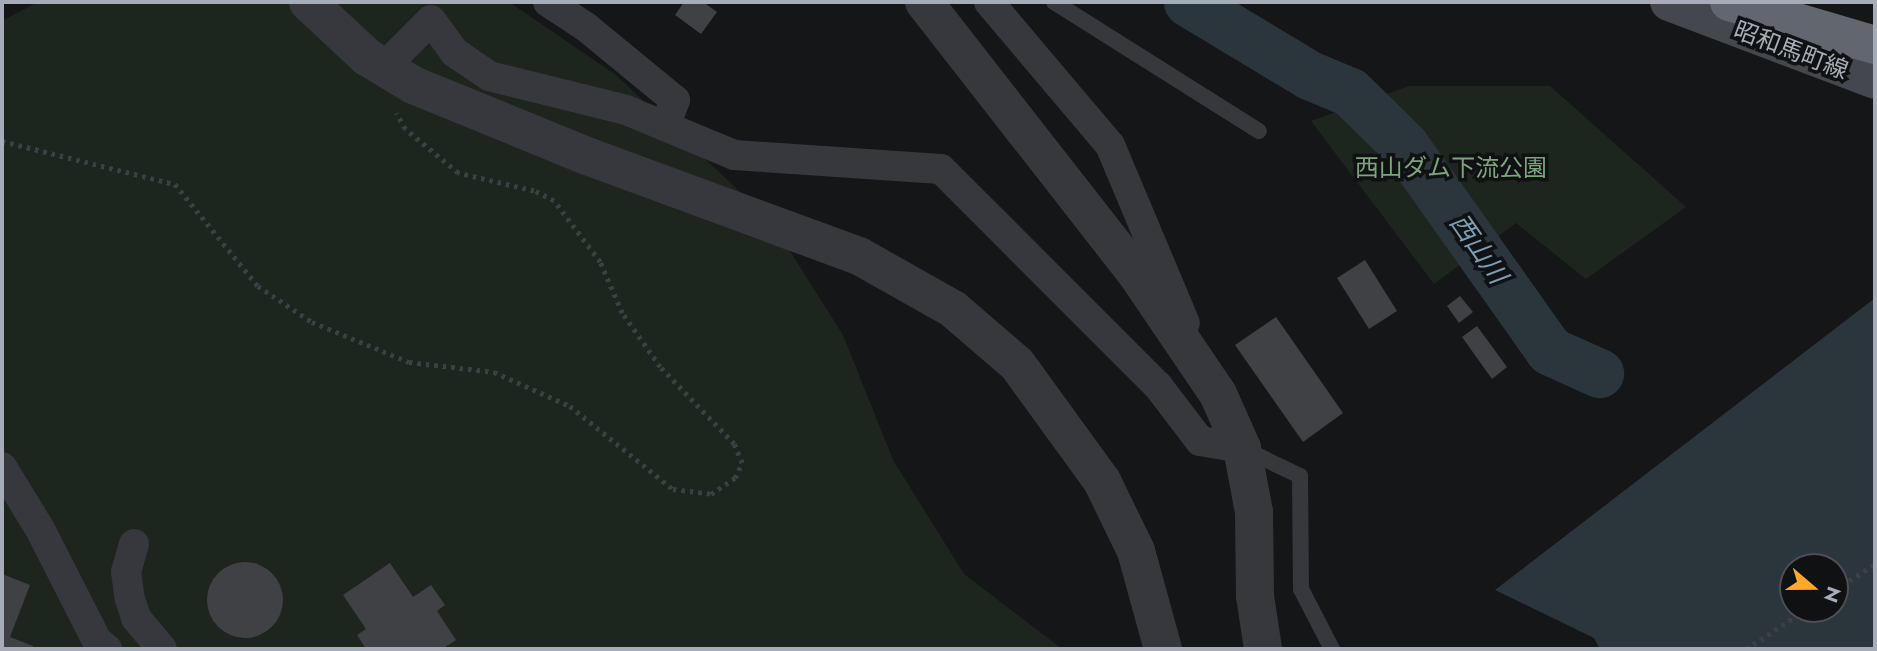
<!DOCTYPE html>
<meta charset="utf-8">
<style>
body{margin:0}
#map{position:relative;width:1877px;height:651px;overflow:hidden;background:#151618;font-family:Jost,"Noto Sans JP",sans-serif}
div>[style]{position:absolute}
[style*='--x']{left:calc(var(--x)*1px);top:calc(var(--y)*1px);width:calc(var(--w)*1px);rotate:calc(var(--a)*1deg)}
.green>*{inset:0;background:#1d261e}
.water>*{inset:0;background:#2b353c}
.river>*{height:49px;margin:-24.5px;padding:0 24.5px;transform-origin:24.5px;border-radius:24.5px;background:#2b353c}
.building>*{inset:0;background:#3f4145}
.round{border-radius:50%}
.path>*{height:4.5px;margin-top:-2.25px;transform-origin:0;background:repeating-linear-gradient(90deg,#3c3f44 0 3.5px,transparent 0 8.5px)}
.service>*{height:16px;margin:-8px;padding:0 8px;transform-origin:8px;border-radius:8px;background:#36383d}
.minor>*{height:30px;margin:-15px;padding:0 15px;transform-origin:15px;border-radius:15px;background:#36383d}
.tertiary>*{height:38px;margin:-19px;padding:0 19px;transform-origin:19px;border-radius:19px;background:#36383d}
.secondary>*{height:38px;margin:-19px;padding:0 19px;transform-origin:19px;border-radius:19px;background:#44474d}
.motorway>*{height:38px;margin:-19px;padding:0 19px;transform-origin:19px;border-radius:19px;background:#62666e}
span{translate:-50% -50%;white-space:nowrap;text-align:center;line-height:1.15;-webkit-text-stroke:7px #101113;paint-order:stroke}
.street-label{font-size:24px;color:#a7adb8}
.park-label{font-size:24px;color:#7da47d}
.water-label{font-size:26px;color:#7c9eb5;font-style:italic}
.frame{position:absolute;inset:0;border:4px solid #a7adb8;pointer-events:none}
.north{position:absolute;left:1779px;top:553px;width:70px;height:70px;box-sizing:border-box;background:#101113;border:2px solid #4c4f55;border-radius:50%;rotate:110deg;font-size:19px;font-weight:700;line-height:28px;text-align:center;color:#a7adb8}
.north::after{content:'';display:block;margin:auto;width:24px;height:32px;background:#fca929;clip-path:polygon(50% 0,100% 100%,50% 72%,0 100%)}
</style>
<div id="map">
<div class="green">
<div style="clip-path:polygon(38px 2px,509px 2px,616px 75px,771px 221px,843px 335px,893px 460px,964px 574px,1062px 649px,2px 649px,2px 21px)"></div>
<div style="clip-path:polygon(1409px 86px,1550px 86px,1686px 207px,1586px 279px,1516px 223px,1434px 284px,1311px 121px)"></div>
</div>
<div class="water">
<div style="clip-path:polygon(evenodd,1875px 298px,1875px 649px,1600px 649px,1594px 638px,1495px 590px,1875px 298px,1793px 567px,1835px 567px,1835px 609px,1793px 609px,1793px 567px)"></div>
</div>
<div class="river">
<div style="--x:1188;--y:2;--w:141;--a:31.1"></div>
<div style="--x:1309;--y:75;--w:44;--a:22.5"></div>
<div style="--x:1350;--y:92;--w:76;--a:44.5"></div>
<div style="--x:1404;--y:145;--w:252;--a:54.7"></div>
<div style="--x:1550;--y:351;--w:54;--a:24.2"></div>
</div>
<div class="building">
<div style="clip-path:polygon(684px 2px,703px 2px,717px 12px,701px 34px,675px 15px)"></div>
<div style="clip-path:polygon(1365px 260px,1397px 311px,1369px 329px,1337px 278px)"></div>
<div style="clip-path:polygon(1460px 296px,1473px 312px,1459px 323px,1447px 306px)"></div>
<div style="clip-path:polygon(1276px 317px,1343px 413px,1303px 442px,1235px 345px)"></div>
<div style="clip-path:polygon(1477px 326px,1507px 367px,1492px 379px,1462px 337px)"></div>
<div class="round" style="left:207px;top:562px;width:76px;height:76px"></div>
<div style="clip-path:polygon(390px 563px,413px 597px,431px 585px,445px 605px,437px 611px,456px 640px,442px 649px,366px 649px,357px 635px,366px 629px,343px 595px)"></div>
<div style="clip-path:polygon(2px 574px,30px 585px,10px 637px,33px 646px,32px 649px,2px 649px)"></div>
</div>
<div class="path">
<div style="--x:2;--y:141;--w:178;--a:14"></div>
<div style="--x:175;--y:184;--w:132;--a:50.9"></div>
<div style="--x:258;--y:286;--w:65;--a:33.7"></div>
<div style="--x:312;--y:322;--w:105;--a:22.4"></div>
<div style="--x:409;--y:362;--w:86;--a:6.7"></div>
<div style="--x:494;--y:372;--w:83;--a:24.1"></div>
<div style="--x:570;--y:406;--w:132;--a:38.9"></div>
<div style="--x:673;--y:489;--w:38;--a:7"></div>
<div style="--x:711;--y:494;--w:29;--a:-34"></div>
<div style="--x:735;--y:478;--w:17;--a:-65"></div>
<div style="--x:742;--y:463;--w:21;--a:-113"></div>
<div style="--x:734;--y:444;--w:107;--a:-133.9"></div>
<div style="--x:660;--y:367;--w:66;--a:-125.1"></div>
<div style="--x:622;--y:313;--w:56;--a:-113.3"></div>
<div style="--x:600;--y:262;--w:76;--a:-127"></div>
<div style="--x:554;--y:201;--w:22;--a:-153"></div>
<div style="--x:534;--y:191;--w:78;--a:-166.7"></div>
<div style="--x:458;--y:173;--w:69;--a:-140.3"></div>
<div style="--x:405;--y:129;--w:18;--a:-119"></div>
<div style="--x:1835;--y:590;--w:48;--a:-33"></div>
<div style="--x:1746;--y:649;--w:73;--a:-33.3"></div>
</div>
<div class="service">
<div style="--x:1054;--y:2;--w:242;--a:32.2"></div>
<div style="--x:1244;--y:449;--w:62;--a:25.7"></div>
<div style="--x:1300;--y:476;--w:113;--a:89.5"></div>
<div style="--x:1301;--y:589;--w:68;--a:62.7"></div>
</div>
<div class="minor">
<div style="--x:548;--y:2;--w:45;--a:33.3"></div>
<div style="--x:586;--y:27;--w:115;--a:39.4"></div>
<div style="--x:675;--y:100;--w:28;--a:111"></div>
<div style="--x:989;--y:2;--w:187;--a:49.8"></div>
<div style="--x:1110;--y:145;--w:193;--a:67.2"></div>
<div style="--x:384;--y:67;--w:66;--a:-45"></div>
<div style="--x:431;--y:20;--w:39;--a:54"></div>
<div style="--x:454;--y:52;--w:42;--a:34.4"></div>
<div style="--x:489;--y:76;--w:141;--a:13.9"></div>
<div style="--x:626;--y:110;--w:117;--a:22.6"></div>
<div style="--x:734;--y:155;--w:207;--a:3.9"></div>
<div style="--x:941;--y:169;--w:307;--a:45"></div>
<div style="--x:1158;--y:386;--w:69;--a:52.6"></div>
<div style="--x:1200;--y:441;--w:43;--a:9.5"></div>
<div style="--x:2;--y:467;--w:75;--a:58.6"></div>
<div style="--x:41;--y:531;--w:123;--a:63"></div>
<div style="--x:97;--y:641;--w:13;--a:39"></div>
<div style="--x:134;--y:544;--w:29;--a:106"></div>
<div style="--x:126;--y:572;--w:27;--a:82"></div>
<div style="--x:130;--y:599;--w:20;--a:72"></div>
<div style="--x:136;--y:618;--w:40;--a:50"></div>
</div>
<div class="tertiary">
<div style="--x:308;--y:2;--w:81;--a:43"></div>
<div style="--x:367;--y:57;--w:54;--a:31.3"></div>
<div style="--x:413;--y:85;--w:188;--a:22.2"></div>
<div style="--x:587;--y:156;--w:290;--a:20.2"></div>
<div style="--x:859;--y:256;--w:108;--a:29.4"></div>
<div style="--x:953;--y:309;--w:84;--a:40.7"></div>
<div style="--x:1017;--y:364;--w:145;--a:54"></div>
<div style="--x:1102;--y:481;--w:78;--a:64.1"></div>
<div style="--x:1136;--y:551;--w:102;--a:74.6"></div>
<div style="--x:924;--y:2;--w:344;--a:52"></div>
<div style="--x:1136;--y:273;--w:146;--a:55.9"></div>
<div style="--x:1218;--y:394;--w:59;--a:66"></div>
<div style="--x:1242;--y:448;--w:65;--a:79.4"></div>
<div style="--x:1254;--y:512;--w:84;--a:89.3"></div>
<div style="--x:1255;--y:596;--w:54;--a:81.4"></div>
</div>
<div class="secondary">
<div style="--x:1669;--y:2;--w:220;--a:20.7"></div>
</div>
<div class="motorway">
<div style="--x:1729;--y:2;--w:152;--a:16.4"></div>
</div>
<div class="street-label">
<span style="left:1791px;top:50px;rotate:21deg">昭和馬町線</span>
</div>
<div class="park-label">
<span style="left:1451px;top:168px">西山ダム下流公園</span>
</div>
<div class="water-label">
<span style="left:1478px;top:249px;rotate:55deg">西山川</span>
</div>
<div class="frame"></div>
<div class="north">N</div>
</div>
